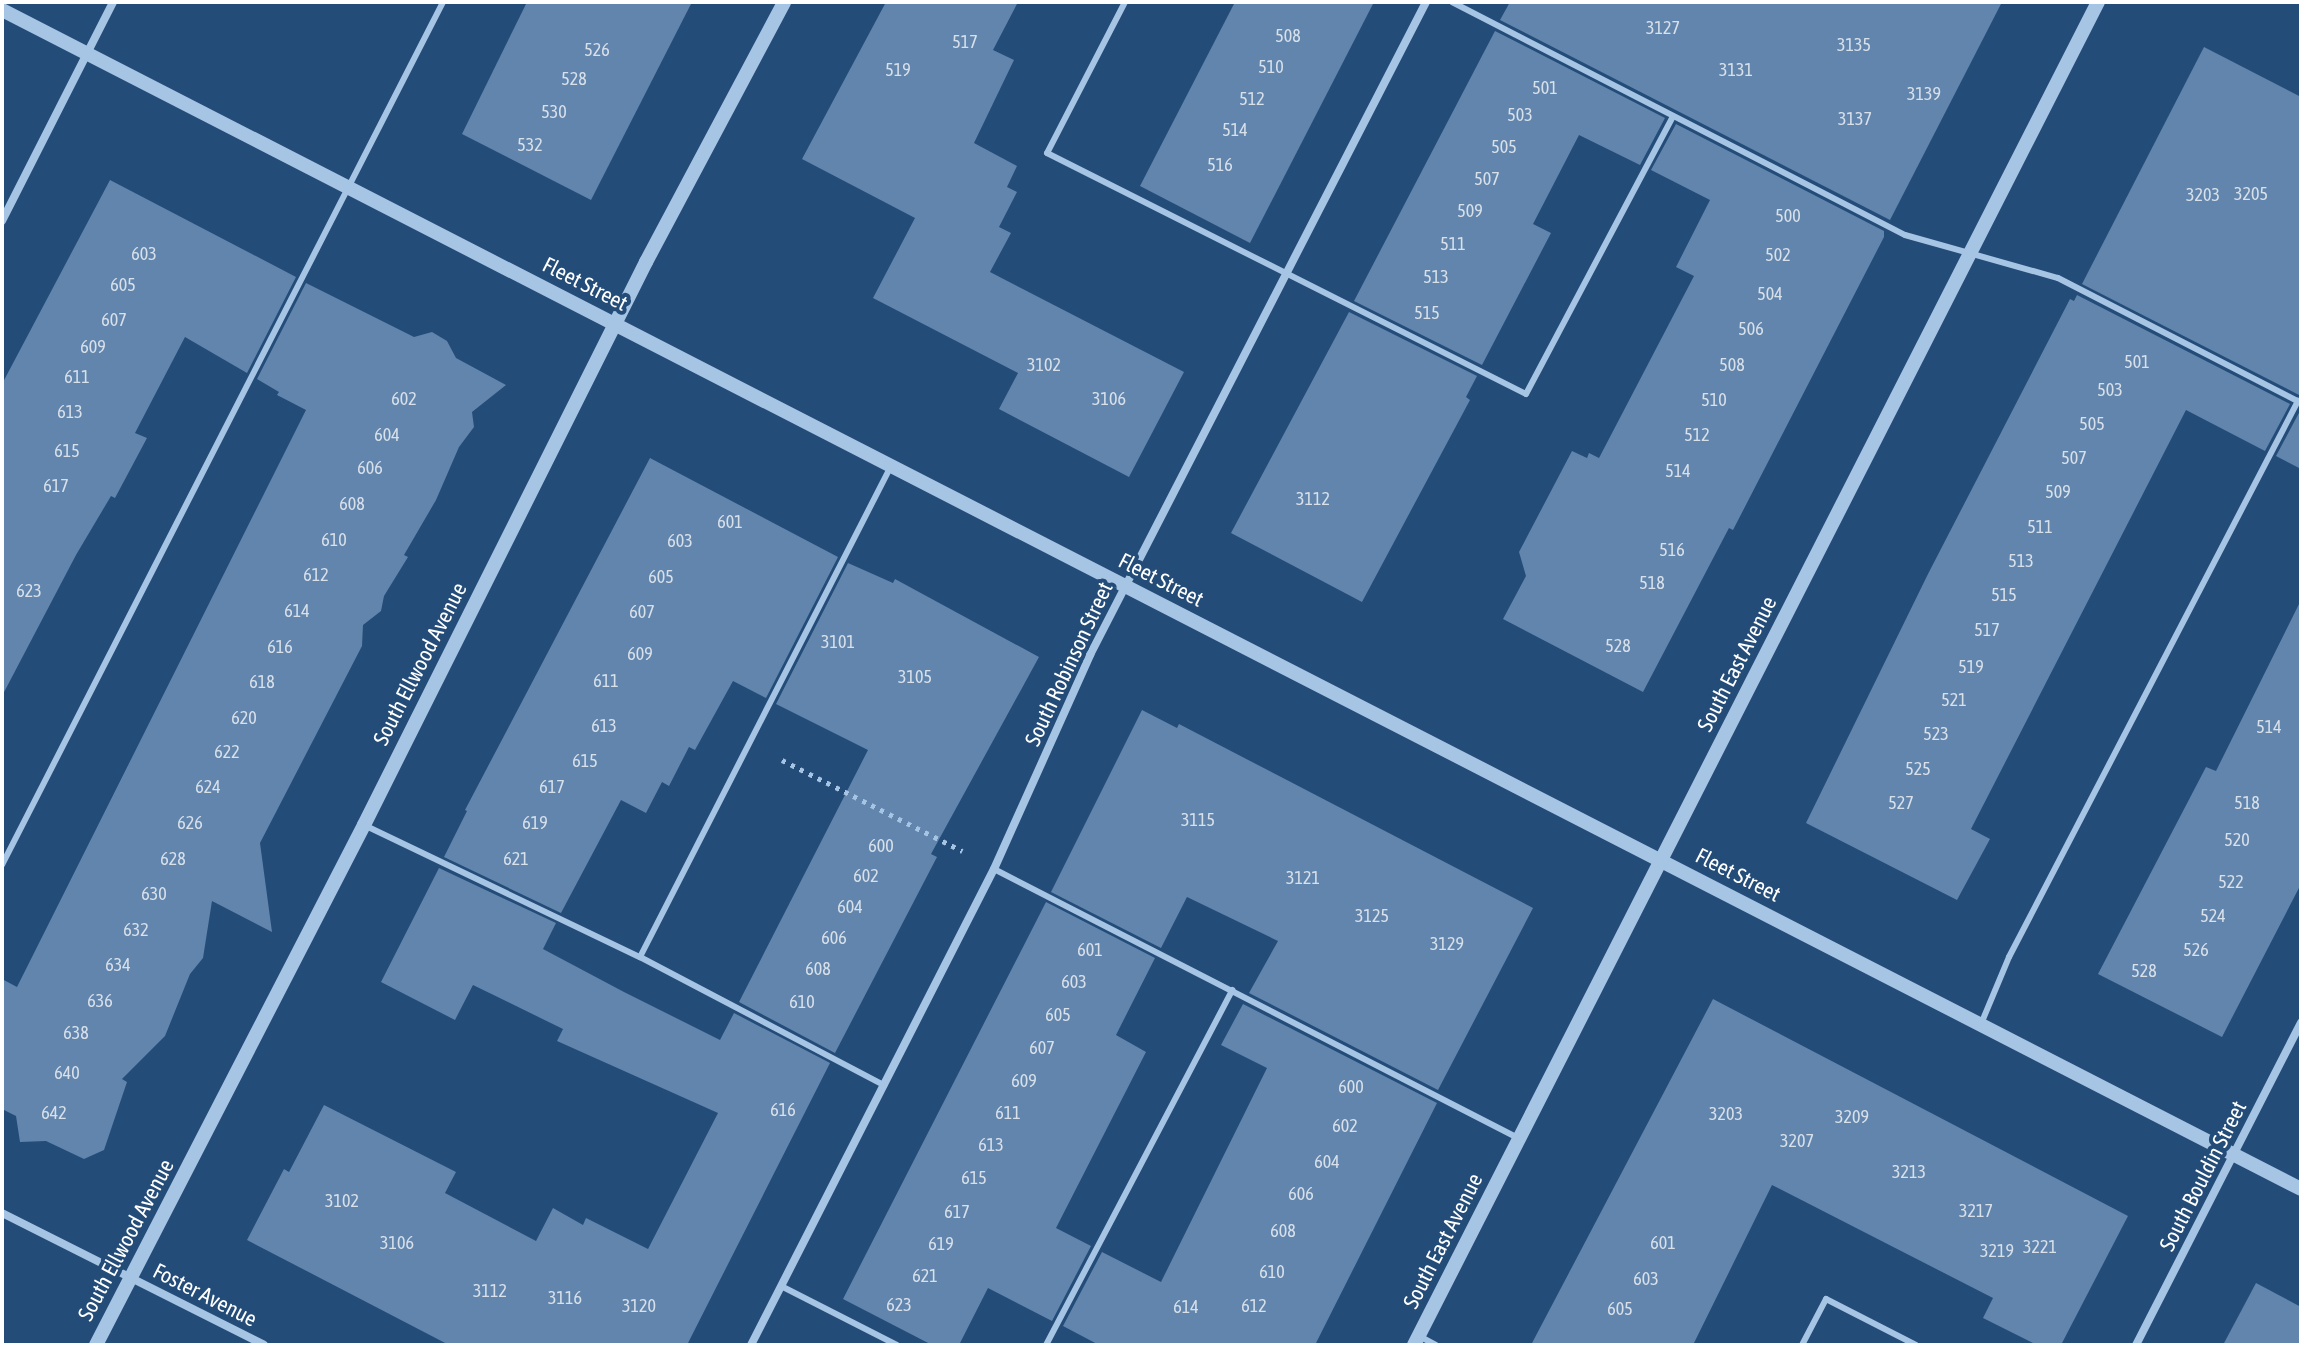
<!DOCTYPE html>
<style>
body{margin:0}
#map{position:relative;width:2303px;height:1347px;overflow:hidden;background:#244c78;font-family:"Asap Condensed",sans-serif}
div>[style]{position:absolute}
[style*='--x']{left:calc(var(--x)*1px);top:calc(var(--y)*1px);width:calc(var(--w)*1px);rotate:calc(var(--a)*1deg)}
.building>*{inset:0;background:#6185ac}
.path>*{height:5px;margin-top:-2.5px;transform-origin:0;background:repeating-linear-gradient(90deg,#a6c4e3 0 4px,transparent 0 10px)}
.service>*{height:6px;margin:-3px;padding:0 3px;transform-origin:3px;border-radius:3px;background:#a6c4e3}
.minor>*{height:8px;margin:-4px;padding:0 4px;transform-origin:4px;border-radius:4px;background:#a6c4e3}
.tertiary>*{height:14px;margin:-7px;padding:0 7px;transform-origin:7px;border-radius:7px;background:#a6c4e3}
span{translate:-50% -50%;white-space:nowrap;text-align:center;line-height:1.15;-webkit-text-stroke:8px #244c78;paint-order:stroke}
.number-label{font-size:18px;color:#d8e0ea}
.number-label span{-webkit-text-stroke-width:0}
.street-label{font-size:22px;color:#fff}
.frame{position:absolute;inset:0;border:4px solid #fff;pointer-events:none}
</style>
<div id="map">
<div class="building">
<div style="clip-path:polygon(527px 2px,692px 2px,591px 200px,462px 134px)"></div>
<div style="clip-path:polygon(886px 2px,1018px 2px,993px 50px,1014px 60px,974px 143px,1017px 166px,1007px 187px,1017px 192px,999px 227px,1011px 233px,990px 272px,1184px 372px,1129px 477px,999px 409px,1018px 373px,873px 298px,915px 218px,802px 159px)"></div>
<div style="clip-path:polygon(1235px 2px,1374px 2px,1250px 243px,1140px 186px)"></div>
<div style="clip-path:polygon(1510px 2px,2002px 2px,1890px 220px,1500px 20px)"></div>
<div style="clip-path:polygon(1495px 31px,1665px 118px,1640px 165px,1579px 135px,1533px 224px,1551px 233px,1482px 365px,1354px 301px)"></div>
<div style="clip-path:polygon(2204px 47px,2301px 97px,2301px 396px,2082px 284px)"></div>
<div style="clip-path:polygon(1676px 124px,1884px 231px,1884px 237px,1733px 530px,1729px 528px,1643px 692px,1503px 619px,1526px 576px,1519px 552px,1572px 451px,1587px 458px,1589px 453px,1599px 458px,1694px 276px,1676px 267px,1710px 200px,1651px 170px)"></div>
<div style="clip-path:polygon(110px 180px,296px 277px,247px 373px,185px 337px,135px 433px,147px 438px,115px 498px,111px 496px,76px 555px,2px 696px,2px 384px)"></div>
<div style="clip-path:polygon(306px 283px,414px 337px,432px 332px,447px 341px,456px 358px,506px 385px,472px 412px,474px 427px,459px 447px,436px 500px,404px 555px,408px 557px,384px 596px,381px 611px,363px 625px,362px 646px,260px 843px,272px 932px,212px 901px,203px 958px,190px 974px,165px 1036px,122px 1079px,127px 1082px,104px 1150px,84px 1159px,46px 1141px,20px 1142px,16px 1116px,2px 1109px,2px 979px,17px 987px,306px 410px,277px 395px,279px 392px,257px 379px)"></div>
<div style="clip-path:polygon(2077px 295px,2290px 404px,2265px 451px,2186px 410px,1971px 829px,1990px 839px,1957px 900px,1806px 823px,1928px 574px,2070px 299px,2074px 301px)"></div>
<div style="clip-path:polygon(1349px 312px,1477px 376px,1466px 397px,1470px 400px,1362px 602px,1231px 533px)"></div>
<div style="clip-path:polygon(2301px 409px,2301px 469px,2276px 456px)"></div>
<div style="clip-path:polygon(650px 458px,838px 557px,766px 698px,733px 681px,695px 750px,689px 747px,669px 786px,662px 782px,646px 813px,621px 800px,561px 913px,444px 857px,467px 811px,465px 810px)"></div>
<div style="clip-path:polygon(848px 563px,893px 583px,895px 579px,1039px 657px,931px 854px,937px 857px,835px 1053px,739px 1002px,868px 750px,776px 704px)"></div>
<div style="clip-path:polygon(2301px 600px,2301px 884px,2222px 1037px,2098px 974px,2206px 767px,2216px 771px)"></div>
<div style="clip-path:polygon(1142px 710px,1177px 728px,1179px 724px,1533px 908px,1438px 1090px,1249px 993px,1278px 941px,1187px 897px,1161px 948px,1051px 892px)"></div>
<div style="clip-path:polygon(439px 868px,556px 923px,543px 949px,624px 992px,720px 1040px,734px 1013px,830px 1063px,687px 1345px,449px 1345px,247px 1240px,284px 1169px,289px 1172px,324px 1105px,456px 1172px,445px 1193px,536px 1241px,553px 1208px,583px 1225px,586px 1218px,648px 1249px,718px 1113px,557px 1041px,563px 1029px,473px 985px,455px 1020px,381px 982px)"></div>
<div style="clip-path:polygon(1046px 902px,1155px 958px,1116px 1035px,1146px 1052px,1056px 1228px,1091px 1246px,1052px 1321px,988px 1288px,959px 1345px,932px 1345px,843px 1299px)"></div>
<div style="clip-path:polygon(1713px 999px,2128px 1216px,2061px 1345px,2037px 1345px,1983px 1318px,1993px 1298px,1772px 1185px,1693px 1345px,1531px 1345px)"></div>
<div style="clip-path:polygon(1243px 1004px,1437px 1103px,1315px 1345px,1099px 1345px,1063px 1326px,1102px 1252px,1161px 1282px,1267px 1068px,1221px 1045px)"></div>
<div style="clip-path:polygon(2256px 1283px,2301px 1307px,2301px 1345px,2223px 1345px)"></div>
</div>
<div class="path">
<div style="--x:782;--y:760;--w:202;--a:26.8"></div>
</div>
<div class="service">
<div style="--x:1125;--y:2;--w:170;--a:117.3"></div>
<div style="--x:1047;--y:153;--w:536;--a:26.71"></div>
<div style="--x:1526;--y:394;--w:314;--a:-62.1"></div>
<div style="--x:1452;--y:2;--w:509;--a:27.22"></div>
<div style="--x:1905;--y:235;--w:159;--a:15.7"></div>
<div style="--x:2058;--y:278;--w:273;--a:27.2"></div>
<div style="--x:364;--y:825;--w:306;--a:25.6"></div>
<div style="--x:640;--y:957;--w:276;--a:27.7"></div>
<div style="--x:2;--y:865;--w:969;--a:-62.93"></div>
<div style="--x:994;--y:869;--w:589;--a:27.17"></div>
<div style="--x:640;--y:957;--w:551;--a:-62.92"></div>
<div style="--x:1981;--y:1024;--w:73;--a:-67.3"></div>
<div style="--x:2009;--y:957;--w:627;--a:-62.54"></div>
<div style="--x:781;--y:1286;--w:130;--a:27"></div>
<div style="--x:1419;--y:1336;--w:19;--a:28"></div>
<div style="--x:1046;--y:1345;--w:401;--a:-62.3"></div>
<div style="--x:1802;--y:1345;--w:52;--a:-62.4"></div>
<div style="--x:1826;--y:1299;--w:101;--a:27.1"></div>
</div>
<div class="minor">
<div style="--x:2;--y:221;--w:246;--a:-63.1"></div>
<div style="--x:2;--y:1213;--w:293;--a:26.7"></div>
<div style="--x:751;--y:1345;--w:534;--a:-62.96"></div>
<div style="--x:994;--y:869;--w:235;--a:-65.8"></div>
<div style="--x:1090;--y:655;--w:734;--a:-62.77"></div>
<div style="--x:2136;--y:1345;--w:362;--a:-62.9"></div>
</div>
<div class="tertiary">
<div style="--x:2;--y:10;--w:2584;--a:27.15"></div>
<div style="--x:96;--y:1345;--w:585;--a:-62.73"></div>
<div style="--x:364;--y:825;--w:630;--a:-63.39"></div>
<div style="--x:646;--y:262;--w:294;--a:-62"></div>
<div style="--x:1414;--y:1345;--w:1507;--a:-63.01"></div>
</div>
<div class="number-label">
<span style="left:1663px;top:28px">3127</span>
<span style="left:1288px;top:36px">508</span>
<span style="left:965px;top:42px">517</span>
<span style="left:1854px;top:45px">3135</span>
<span style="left:597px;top:50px">526</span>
<span style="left:1271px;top:67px">510</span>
<span style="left:898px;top:70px">519</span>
<span style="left:1736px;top:70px">3131</span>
<span style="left:574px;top:79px">528</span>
<span style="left:1545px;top:88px">501</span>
<span style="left:1924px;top:94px">3139</span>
<span style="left:1252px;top:99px">512</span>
<span style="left:554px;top:112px">530</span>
<span style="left:1520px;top:115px">503</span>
<span style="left:1855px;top:119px">3137</span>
<span style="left:1235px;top:130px">514</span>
<span style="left:530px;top:145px">532</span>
<span style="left:1504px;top:147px">505</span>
<span style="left:1220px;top:165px">516</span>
<span style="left:1487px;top:179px">507</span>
<span style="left:2251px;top:194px">3205</span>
<span style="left:2203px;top:195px">3203</span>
<span style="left:1470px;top:211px">509</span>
<span style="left:1788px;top:216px">500</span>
<span style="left:1453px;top:244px">511</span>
<span style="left:144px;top:254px">603</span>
<span style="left:1778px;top:255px">502</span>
<span style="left:1436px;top:277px">513</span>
<span style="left:123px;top:285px">605</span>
<span style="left:1770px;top:294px">504</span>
<span style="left:1427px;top:313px">515</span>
<span style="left:114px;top:320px">607</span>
<span style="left:1751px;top:329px">506</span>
<span style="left:93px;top:347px">609</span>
<span style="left:2137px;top:362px">501</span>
<span style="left:1044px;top:365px">3102</span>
<span style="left:1732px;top:365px">508</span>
<span style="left:77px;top:377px">611</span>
<span style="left:2110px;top:390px">503</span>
<span style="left:404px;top:399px">602</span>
<span style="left:1109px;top:399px">3106</span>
<span style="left:1714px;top:400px">510</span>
<span style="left:70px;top:412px">613</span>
<span style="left:2092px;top:424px">505</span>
<span style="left:387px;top:435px">604</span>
<span style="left:1697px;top:435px">512</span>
<span style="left:67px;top:451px">615</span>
<span style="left:2074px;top:458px">507</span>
<span style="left:370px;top:468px">606</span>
<span style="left:1678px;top:471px">514</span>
<span style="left:56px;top:486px">617</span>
<span style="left:2058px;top:492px">509</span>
<span style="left:1313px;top:499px">3112</span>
<span style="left:352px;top:504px">608</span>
<span style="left:730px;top:522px">601</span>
<span style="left:2040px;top:527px">511</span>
<span style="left:334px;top:540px">610</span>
<span style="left:680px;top:541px">603</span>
<span style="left:1672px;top:550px">516</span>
<span style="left:2021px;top:561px">513</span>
<span style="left:316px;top:575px">612</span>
<span style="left:661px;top:577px">605</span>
<span style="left:1652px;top:583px">518</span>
<span style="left:29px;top:591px">623</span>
<span style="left:2004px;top:595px">515</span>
<span style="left:297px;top:611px">614</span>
<span style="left:642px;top:612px">607</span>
<span style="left:1987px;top:630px">517</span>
<span style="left:838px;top:642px">3101</span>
<span style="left:1618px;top:646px">528</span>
<span style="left:280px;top:647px">616</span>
<span style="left:640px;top:654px">609</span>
<span style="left:1971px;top:667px">519</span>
<span style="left:915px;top:677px">3105</span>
<span style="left:606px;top:681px">611</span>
<span style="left:262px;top:682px">618</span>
<span style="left:1954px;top:700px">521</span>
<span style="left:244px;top:718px">620</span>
<span style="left:604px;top:726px">613</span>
<span style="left:2269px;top:727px">514</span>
<span style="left:1936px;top:734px">523</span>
<span style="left:227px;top:752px">622</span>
<span style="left:585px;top:761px">615</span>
<span style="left:1918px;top:769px">525</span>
<span style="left:208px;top:787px">624</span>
<span style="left:552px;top:787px">617</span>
<span style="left:1901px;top:803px">527</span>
<span style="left:2247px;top:803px">518</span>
<span style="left:1198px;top:820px">3115</span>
<span style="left:190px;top:823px">626</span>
<span style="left:535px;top:823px">619</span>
<span style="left:2237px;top:840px">520</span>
<span style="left:881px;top:846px">600</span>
<span style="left:173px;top:859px">628</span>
<span style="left:516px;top:859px">621</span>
<span style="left:866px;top:876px">602</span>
<span style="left:1303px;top:878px">3121</span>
<span style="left:2231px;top:882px">522</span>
<span style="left:154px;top:894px">630</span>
<span style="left:850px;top:907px">604</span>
<span style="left:1372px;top:916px">3125</span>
<span style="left:2213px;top:916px">524</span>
<span style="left:136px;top:930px">632</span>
<span style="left:834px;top:938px">606</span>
<span style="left:1447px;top:944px">3129</span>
<span style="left:1090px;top:950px">601</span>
<span style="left:2196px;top:950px">526</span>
<span style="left:118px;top:965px">634</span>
<span style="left:818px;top:969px">608</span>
<span style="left:2144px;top:971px">528</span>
<span style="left:1074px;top:982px">603</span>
<span style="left:100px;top:1001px">636</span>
<span style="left:802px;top:1002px">610</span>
<span style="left:1058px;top:1015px">605</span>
<span style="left:76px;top:1033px">638</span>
<span style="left:1042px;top:1048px">607</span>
<span style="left:67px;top:1073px">640</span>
<span style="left:1024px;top:1081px">609</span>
<span style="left:1351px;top:1087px">600</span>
<span style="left:783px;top:1110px">616</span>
<span style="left:54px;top:1113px">642</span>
<span style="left:1008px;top:1113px">611</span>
<span style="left:1726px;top:1114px">3203</span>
<span style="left:1852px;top:1117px">3209</span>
<span style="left:1345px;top:1126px">602</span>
<span style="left:1797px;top:1141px">3207</span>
<span style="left:991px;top:1145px">613</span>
<span style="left:1327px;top:1162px">604</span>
<span style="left:1909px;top:1172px">3213</span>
<span style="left:974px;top:1178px">615</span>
<span style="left:1301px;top:1194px">606</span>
<span style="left:342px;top:1201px">3102</span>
<span style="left:1976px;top:1211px">3217</span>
<span style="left:957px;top:1212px">617</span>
<span style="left:1283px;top:1231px">608</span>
<span style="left:397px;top:1243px">3106</span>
<span style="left:1663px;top:1243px">601</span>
<span style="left:941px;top:1244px">619</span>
<span style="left:2040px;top:1247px">3221</span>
<span style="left:1997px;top:1251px">3219</span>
<span style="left:1272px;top:1272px">610</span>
<span style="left:925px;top:1276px">621</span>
<span style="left:1646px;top:1279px">603</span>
<span style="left:490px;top:1291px">3112</span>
<span style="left:565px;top:1298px">3116</span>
<span style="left:899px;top:1305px">623</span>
<span style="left:639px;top:1306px">3120</span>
<span style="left:1254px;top:1306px">612</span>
<span style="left:1186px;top:1307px">614</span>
<span style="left:1620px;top:1309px">605</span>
</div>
<div class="street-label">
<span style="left:585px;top:284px;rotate:27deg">Fleet Street</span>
<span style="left:1161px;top:580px;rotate:27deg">Fleet Street</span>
<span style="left:420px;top:664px;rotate:-63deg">South Ellwood Avenue</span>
<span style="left:1069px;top:664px;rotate:-65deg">South Robinson Street</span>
<span style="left:1737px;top:664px;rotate:-63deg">South East Avenue</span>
<span style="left:1738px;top:875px;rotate:27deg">Fleet Street</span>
<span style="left:2203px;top:1176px;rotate:-63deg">South Bouldin Street</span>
<span style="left:126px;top:1240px;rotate:-62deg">South Ellwood Avenue</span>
<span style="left:1443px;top:1241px;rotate:-63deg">South East Avenue</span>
<span style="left:205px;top:1295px;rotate:27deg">Foster Avenue</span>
</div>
<div class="frame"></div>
</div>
